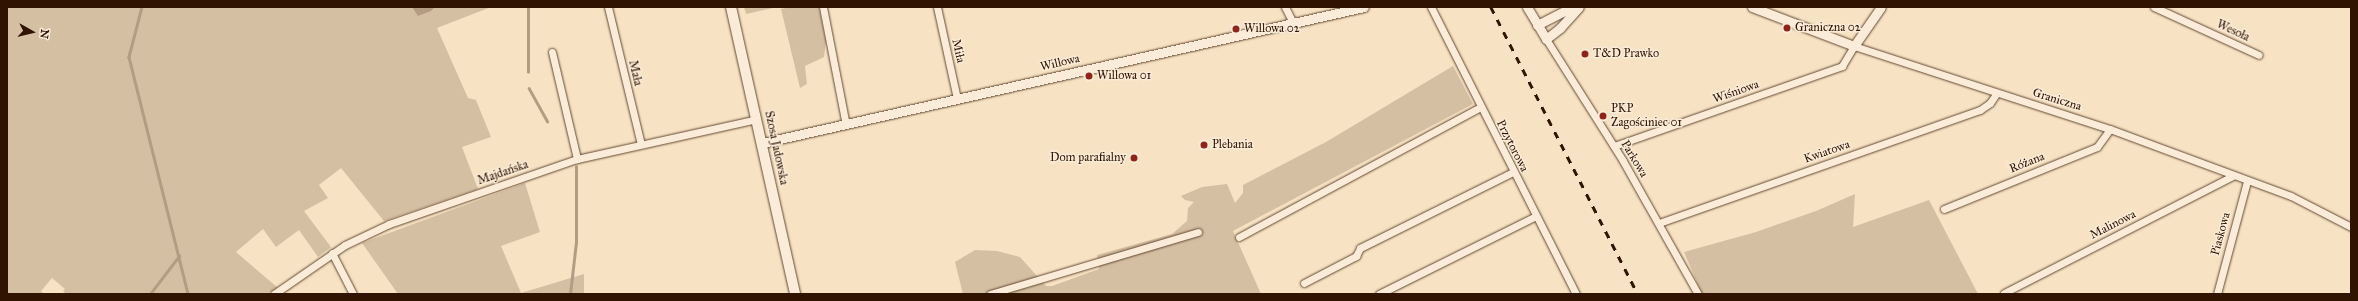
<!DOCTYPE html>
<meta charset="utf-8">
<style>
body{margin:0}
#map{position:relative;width:2358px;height:301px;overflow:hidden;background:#f7e2c3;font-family:"IM FELL Great Primer",serif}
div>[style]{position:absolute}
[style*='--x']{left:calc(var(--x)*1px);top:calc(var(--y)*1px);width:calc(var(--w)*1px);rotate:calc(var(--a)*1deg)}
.green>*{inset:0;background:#d5bfa2}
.water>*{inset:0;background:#b39c81}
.stream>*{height:2.5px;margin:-1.25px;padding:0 1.25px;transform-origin:1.25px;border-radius:1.25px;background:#b39c81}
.roads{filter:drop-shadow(0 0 1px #624731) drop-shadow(0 0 1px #624731)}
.minor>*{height:7px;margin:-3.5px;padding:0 3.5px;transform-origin:3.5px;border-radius:3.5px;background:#faecd8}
.tertiary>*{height:9px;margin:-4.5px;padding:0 4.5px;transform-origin:4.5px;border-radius:4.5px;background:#faecd8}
.secondary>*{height:10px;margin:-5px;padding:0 5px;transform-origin:5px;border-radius:5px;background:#faecd8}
.rail>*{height:2.5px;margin-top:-1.25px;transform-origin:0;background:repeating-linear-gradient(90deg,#301300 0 7px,transparent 0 14px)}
.dots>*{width:11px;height:11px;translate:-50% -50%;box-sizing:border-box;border:2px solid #faecd8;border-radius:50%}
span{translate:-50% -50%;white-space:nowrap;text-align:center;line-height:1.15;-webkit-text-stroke:3px #faecd8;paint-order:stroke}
.poi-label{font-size:12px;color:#301300}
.left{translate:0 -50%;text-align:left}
.right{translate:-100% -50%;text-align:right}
.street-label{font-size:12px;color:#301300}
.frame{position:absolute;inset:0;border:8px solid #301300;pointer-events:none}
.north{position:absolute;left:12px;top:12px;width:40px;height:40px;-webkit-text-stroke:3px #faecd8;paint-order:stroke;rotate:98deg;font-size:11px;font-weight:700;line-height:16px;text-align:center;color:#301300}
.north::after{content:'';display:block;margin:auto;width:14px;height:18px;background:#301300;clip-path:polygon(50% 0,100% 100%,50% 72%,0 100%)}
</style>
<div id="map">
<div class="green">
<div style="clip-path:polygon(7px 7px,491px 7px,437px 28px,464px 89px,468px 98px,476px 100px,491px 137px,462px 147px,478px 189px,384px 221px,341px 168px,319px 185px,328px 198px,304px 211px,331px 247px,318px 257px,299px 230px,276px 247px,263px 229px,236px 252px,278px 288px,266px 294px,66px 294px,63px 291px,65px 289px,52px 278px,41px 291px,44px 294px,7px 294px)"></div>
<div style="clip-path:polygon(744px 7px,777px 7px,746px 14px)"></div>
<div style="clip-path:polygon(791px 7px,819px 7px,826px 41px,824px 57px,805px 66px,807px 84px,800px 88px,781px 9px)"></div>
<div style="clip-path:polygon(1453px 66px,1473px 104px,1233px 231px,1261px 294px,963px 294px,955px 262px,975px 250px,997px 251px,1020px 257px,1046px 286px,1052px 286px,1099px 269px,1097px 255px,1172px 234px,1187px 221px,1188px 208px,1194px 202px,1185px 200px,1181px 196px,1202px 187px,1227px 184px,1235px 203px,1243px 193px,1243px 185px,1326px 142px)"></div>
<div style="clip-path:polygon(525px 183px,540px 232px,501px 246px,521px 293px,584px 274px,584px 294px,398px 294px,362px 243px)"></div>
<div style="clip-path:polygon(1855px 194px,1853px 227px,1929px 200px,1978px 294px,1702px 294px,1684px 252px,1756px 232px,1816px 211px)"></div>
</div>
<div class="water">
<div style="clip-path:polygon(412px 7px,435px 7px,431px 11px,418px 16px)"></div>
</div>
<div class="stream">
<div style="--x:142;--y:7;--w:52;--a:104.6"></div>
<div style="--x:129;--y:57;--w:244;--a:76"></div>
<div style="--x:528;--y:72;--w:65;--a:-90"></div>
<div style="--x:529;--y:88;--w:38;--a:61"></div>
<div style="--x:150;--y:294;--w:48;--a:-52.7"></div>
<div style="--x:570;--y:294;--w:52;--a:-83.4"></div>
<div style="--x:576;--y:242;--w:75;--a:-90"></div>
</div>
<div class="roads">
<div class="minor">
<div style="--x:608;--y:7;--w:141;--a:76.5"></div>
<div style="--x:823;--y:7;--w:120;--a:79"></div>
<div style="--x:937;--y:7;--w:94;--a:77.7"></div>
<div style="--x:1285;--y:7;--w:18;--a:63"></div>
<div style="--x:1431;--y:7;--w:322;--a:63.2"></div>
<div style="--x:2154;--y:7;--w:115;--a:24.6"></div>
<div style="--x:1546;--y:39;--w:144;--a:57.7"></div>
<div style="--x:1623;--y:161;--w:153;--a:60.6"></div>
<div style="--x:552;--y:52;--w:110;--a:76.8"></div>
<div style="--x:1614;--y:146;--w:242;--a:-19.3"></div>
<div style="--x:1842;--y:66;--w:23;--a:-59"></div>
<div style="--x:1854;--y:46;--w:269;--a:18"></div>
<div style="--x:2110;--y:129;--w:193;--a:20.3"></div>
<div style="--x:2291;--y:196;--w:68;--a:27.3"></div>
<div style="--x:1944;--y:209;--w:165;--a:-22.1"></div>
<div style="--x:2097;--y:147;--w:22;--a:-54"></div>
<div style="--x:1659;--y:223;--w:340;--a:-19.4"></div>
<div style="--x:1980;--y:110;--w:12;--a:-35"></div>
<div style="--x:1990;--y:103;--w:11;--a:-56"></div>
<div style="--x:1239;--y:237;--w:274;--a:-28.3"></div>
<div style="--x:332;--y:253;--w:46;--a:62.9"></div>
<div style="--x:1304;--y:283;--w:59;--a:-27.4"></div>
<div style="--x:1356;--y:256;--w:9;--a:-63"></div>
<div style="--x:1360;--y:248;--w:171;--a:-26.4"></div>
<div style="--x:2004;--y:293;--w:257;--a:-27.1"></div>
<div style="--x:274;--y:294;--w:86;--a:-34.6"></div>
<div style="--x:345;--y:245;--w:49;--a:-25.5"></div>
<div style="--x:389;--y:224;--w:199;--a:-19.1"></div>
<div style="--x:577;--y:159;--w:184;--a:-12.5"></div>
<div style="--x:990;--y:294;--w:217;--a:-16.6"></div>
<div style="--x:1379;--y:294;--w:175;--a:-26.4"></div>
<div style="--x:2217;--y:294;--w:117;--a:-75.1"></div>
</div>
<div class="tertiary">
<div style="--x:1527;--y:7;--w:37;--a:59"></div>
<div style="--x:1546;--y:39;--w:18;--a:-38"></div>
<div style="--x:1560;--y:28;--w:28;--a:-48"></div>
<div style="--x:1752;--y:7;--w:109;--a:20.9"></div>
<div style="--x:1854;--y:46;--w:47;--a:-55.3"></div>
<div style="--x:1537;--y:25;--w:39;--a:-27"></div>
<div style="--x:762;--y:143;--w:617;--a:-12.73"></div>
</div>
<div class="secondary">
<div style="--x:731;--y:7;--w:294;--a:77.4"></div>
</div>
</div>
<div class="rail">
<div style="--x:1491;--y:7;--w:322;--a:62.9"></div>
</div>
<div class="dots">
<div style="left:1787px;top:28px;background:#8f2418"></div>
<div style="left:1236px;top:29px;background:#8f2418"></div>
<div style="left:1585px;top:54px;background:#8f2418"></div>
<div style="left:1089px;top:76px;background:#8f2418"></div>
<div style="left:1603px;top:116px;background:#8f2418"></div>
<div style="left:1204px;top:145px;background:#8f2418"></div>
<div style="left:1134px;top:158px;background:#8f2418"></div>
</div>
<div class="poi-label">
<span class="left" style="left:1795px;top:28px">Graniczna 02</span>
<span class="left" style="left:1244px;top:29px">Willowa 02</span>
<span class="left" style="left:1593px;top:54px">T&amp;D Prawko</span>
<span class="left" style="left:1097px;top:76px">Willowa 01</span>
<span class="left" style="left:1611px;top:116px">PKP<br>Zagościniec 01</span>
<span class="left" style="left:1212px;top:145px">Plebania</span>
<span class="right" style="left:1126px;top:158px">Dom parafialny</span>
</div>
<div class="street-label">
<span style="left:2233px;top:31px;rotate:25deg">Wesoła</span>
<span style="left:958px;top:51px;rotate:77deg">Miła</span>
<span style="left:1060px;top:63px;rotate:-13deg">Willowa</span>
<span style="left:635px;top:73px;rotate:77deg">Mała</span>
<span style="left:1736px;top:92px;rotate:-19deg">Wiśniowa</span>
<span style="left:2057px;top:100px;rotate:17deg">Graniczna</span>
<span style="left:1512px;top:146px;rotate:63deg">Przytorowa</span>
<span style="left:776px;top:148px;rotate:78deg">Szosa Jadowska</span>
<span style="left:1827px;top:152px;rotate:-19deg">Kwiatowa</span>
<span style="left:1634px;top:159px;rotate:59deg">Parkowa</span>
<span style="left:2027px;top:163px;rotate:-22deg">Różana</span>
<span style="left:503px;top:173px;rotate:-19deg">Majdańska</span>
<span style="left:2113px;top:225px;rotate:-27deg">Malinowa</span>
<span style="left:2221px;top:234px;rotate:-75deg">Piaskowa</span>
</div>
<div class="frame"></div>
<div class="north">N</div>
</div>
